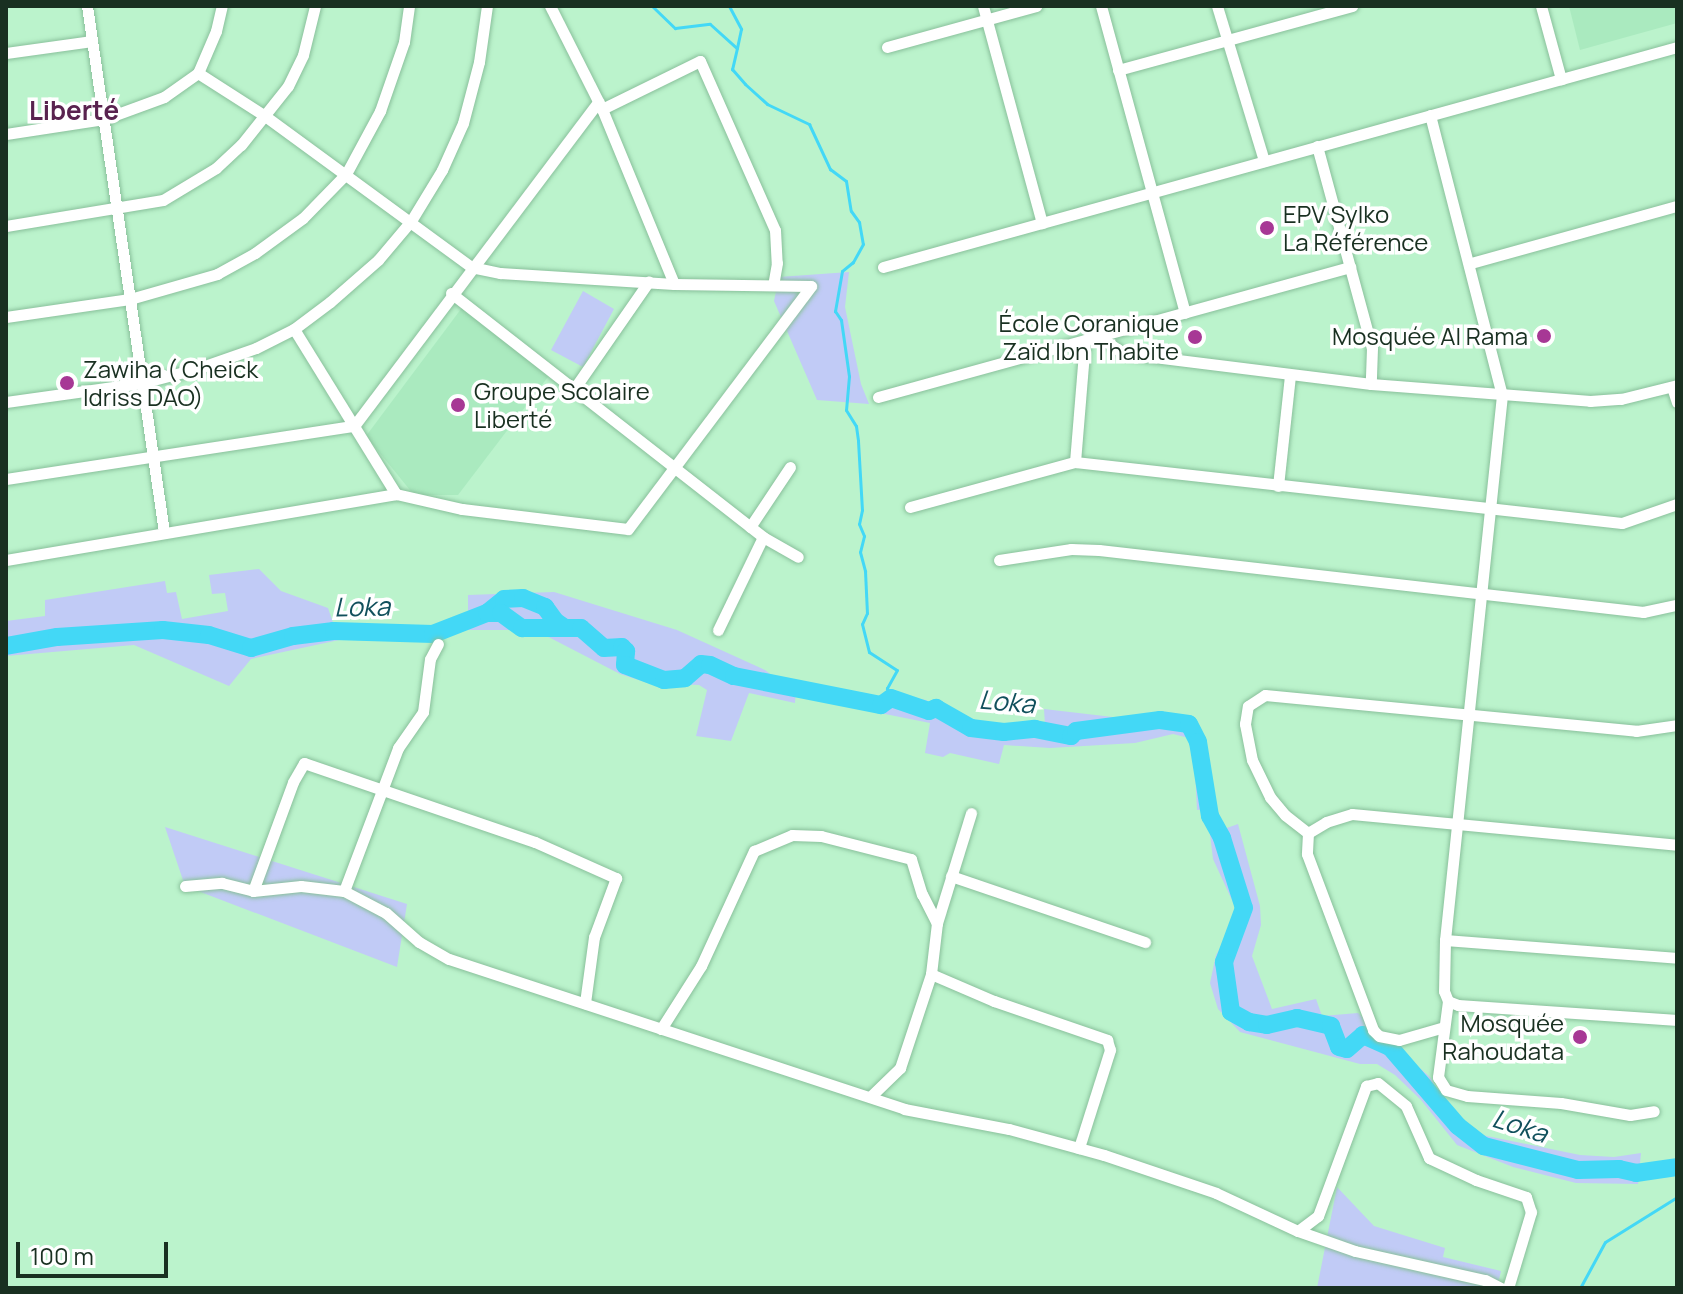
<!DOCTYPE html>
<meta charset="utf-8">
<style>
body{margin:0}
#map{position:relative;width:1683px;height:1294px;overflow:hidden;background:#bbf3cc;font-family:Manrope,sans-serif}
div>[style]{position:absolute}
[style*='--x']{left:calc(var(--x)*1px);top:calc(var(--y)*1px);width:calc(var(--w)*1px);rotate:calc(var(--a)*1deg)}
.built>*{inset:0;background:#aaeabf}
.green>*{inset:0;background:#c1cbf6}
.stream>*{height:3px;margin:-1.5px;padding:0 1.5px;transform-origin:1.5px;border-radius:1.5px;background:#43d8f6}
.river>*{height:18px;margin:-9px;padding:0 9px;transform-origin:9px;border-radius:9px;background:#43d8f6}
.roads{filter:drop-shadow(0 0 2px #89c09b) drop-shadow(0 0 2px #89c09b)}
.street>*{height:11px;margin:-5.5px;padding:0 5.5px;transform-origin:5.5px;border-radius:5.5px;background:#fff}
.dots>*{width:22px;height:22px;translate:-50% -50%;box-sizing:border-box;border:4px solid #fff;border-radius:50%}
span{translate:-50% -50%;white-space:nowrap;text-align:center;line-height:1.15;-webkit-text-stroke:7px #fff;paint-order:stroke}
.poi-label{font-size:24px;color:#193021}
.left{translate:0 -50%;text-align:left}
.right{translate:-100% -50%;text-align:right}
.neighbourhood-label{font-size:26px;color:#59234f;font-weight:700}
.water-label{font-size:26px;color:#11505c;font-style:italic}
.frame{position:absolute;inset:0;border:8px solid #193021;pointer-events:none}
.scale{position:absolute;left:16px;top:1242px;width:152px;height:36px;box-sizing:border-box;border:4px solid #193021;border-top:0;padding-left:10px;font-size:24px;line-height:28px;white-space:nowrap;color:#193021;-webkit-text-stroke:6px #fff;paint-order:stroke}
</style>
<div id="map">
<div class="built">
<div style="clip-path:polygon(1569px 6px,1677px 6px,1677px 23px,1580px 50px)"></div>
<div style="clip-path:polygon(464px 305px,551px 373px,458px 495px,414px 495px,366px 436px)"></div>
</div>
<div class="green">
<div style="clip-path:polygon(849px 272px,845px 307px,861px 384px,869px 404px,817px 400px,774px 301px,779px 277px)"></div>
<div style="clip-path:polygon(583px 291px,614px 309px,583px 367px,551px 350px)"></div>
<div style="clip-path:polygon(259px 569px,281px 591px,328px 608px,339px 640px,251px 659px,229px 686px,134px 645px,6px 656px,6px 621px,45px 616px,45px 600px,165px 581px,167px 593px,176px 592px,182px 619px,228px 611px,225px 593px,212px 594px,209px 575px)"></div>
<div style="clip-path:polygon(554px 592px,677px 630px,765px 670px,783px 684px,796px 687px,795px 703px,749px 693px,731px 741px,696px 736px,707px 690px,699px 685px,648px 683px,620px 674px,535px 630px,468px 630px,468px 595px)"></div>
<div style="clip-path:polygon(883px 693px,926px 700px,947px 715px,1001px 729px,1045px 725px,1044px 709px,1147px 721px,1189px 718px,1200px 737px,1216px 807px,1197px 810px,1194px 748px,1189px 738px,1173px 734px,1135px 743px,1050px 748px,1004px 745px,999px 764px,950px 753px,943px 757px,925px 753px,930px 723px,880px 713px)"></div>
<div style="clip-path:polygon(1238px 824px,1260px 906px,1261px 925px,1252px 956px,1272px 1009px,1316px 999px,1322px 1016px,1358px 1013px,1431px 1078px,1445px 1107px,1482px 1135px,1580px 1155px,1614px 1157px,1641px 1153px,1638px 1184px,1576px 1183px,1513px 1167px,1457px 1145px,1421px 1100px,1395px 1075px,1377px 1064px,1360px 1064px,1240px 1032px,1218px 1009px,1210px 983px,1216px 955px,1232px 928px,1236px 909px,1213px 859px,1210px 834px)"></div>
<div style="clip-path:polygon(165px 827px,407px 904px,397px 967px,185px 886px)"></div>
<div style="clip-path:polygon(1337px 1187px,1374px 1226px,1445px 1248px,1443px 1257px,1501px 1271px,1497px 1288px,1317px 1288px)"></div>
</div>
<div class="stream">
<div style="--x:652;--y:6;--w:32;--a:44"></div>
<div style="--x:675;--y:28;--w:35;--a:-7"></div>
<div style="--x:710;--y:24;--w:36;--a:42"></div>
<div style="--x:737;--y:48;--w:22;--a:103"></div>
<div style="--x:732;--y:69;--w:20;--a:49"></div>
<div style="--x:745;--y:84;--w:30;--a:42"></div>
<div style="--x:767;--y:104;--w:47;--a:25.5"></div>
<div style="--x:809;--y:124;--w:50;--a:65"></div>
<div style="--x:830;--y:169;--w:20;--a:37"></div>
<div style="--x:846;--y:181;--w:30;--a:81"></div>
<div style="--x:851;--y:211;--w:14;--a:54"></div>
<div style="--x:859;--y:222;--w:22;--a:80"></div>
<div style="--x:863;--y:244;--w:21;--a:119"></div>
<div style="--x:853;--y:262;--w:14;--a:141"></div>
<div style="--x:842;--y:271;--w:41;--a:99.9"></div>
<div style="--x:835;--y:311;--w:11;--a:56"></div>
<div style="--x:841;--y:320;--w:57;--a:81.9"></div>
<div style="--x:849;--y:376;--w:34;--a:95"></div>
<div style="--x:846;--y:410;--w:19;--a:58"></div>
<div style="--x:856;--y:426;--w:15;--a:82"></div>
<div style="--x:858;--y:441;--w:69;--a:86.7"></div>
<div style="--x:862;--y:510;--w:14;--a:102"></div>
<div style="--x:859;--y:524;--w:13;--a:67"></div>
<div style="--x:864;--y:536;--w:16;--a:104"></div>
<div style="--x:860;--y:552;--w:20;--a:75"></div>
<div style="--x:865;--y:571;--w:42;--a:87.3"></div>
<div style="--x:867;--y:613;--w:12;--a:114"></div>
<div style="--x:862;--y:624;--w:29;--a:76"></div>
<div style="--x:869;--y:652;--w:33;--a:33"></div>
<div style="--x:897;--y:670;--w:21;--a:119"></div>
<div style="--x:887;--y:688;--w:11;--a:68"></div>
<div style="--x:729;--y:6;--w:26;--a:62"></div>
<div style="--x:741;--y:29;--w:19;--a:102"></div>
<div style="--x:1580;--y:1288;--w:52;--a:-61.5"></div>
<div style="--x:1605;--y:1242;--w:85;--a:-32"></div>
</div>
<div class="river">
<div style="--x:487;--y:613;--w:22;--a:-39"></div>
<div style="--x:504;--y:599;--w:19;--a:-3"></div>
<div style="--x:523;--y:598;--w:24;--a:22"></div>
<div style="--x:545;--y:607;--w:17;--a:54"></div>
<div style="--x:555;--y:621;--w:12;--a:35"></div>
<div style="--x:6;--y:646;--w:52;--a:-10"></div>
<div style="--x:57;--y:637;--w:106;--a:-3.8"></div>
<div style="--x:163;--y:630;--w:46;--a:6.2"></div>
<div style="--x:209;--y:635;--w:44;--a:17.2"></div>
<div style="--x:251;--y:648;--w:44;--a:-15.9"></div>
<div style="--x:293;--y:636;--w:41;--a:-7"></div>
<div style="--x:334;--y:631;--w:99;--a:1.7"></div>
<div style="--x:433;--y:634;--w:58;--a:-21.3"></div>
<div style="--x:487;--y:613;--w:14;--a:0"></div>
<div style="--x:501;--y:613;--w:26;--a:36"></div>
<div style="--x:522;--y:628;--w:59;--a:0"></div>
<div style="--x:581;--y:628;--w:30;--a:41"></div>
<div style="--x:604;--y:648;--w:18;--a:-3"></div>
<div style="--x:622;--y:647;--w:6;--a:45"></div>
<div style="--x:626;--y:651;--w:14;--a:94"></div>
<div style="--x:625;--y:665;--w:42;--a:21"></div>
<div style="--x:664;--y:680;--w:21;--a:-5"></div>
<div style="--x:685;--y:678;--w:21;--a:-41"></div>
<div style="--x:701;--y:664;--w:9;--a:6"></div>
<div style="--x:710;--y:665;--w:26;--a:25"></div>
<div style="--x:734;--y:676;--w:150;--a:11.2"></div>
<div style="--x:881;--y:705;--w:12;--a:-35"></div>
<div style="--x:891;--y:698;--w:40;--a:18.9"></div>
<div style="--x:929;--y:711;--w:8;--a:-23"></div>
<div style="--x:936;--y:708;--w:40;--a:29.7"></div>
<div style="--x:971;--y:728;--w:33;--a:7"></div>
<div style="--x:1004;--y:732;--w:31;--a:-6"></div>
<div style="--x:1035;--y:729;--w:37;--a:11"></div>
<div style="--x:1071;--y:736;--w:7;--a:-45"></div>
<div style="--x:1076;--y:731;--w:85;--a:-7.5"></div>
<div style="--x:1160;--y:720;--w:29;--a:8"></div>
<div style="--x:1189;--y:724;--w:20;--a:63"></div>
<div style="--x:1198;--y:742;--w:75;--a:80.8"></div>
<div style="--x:1210;--y:816;--w:25;--a:61"></div>
<div style="--x:1222;--y:838;--w:73;--a:72.6"></div>
<div style="--x:1244;--y:908;--w:58;--a:110.3"></div>
<div style="--x:1224;--y:962;--w:50;--a:82"></div>
<div style="--x:1231;--y:1012;--w:21;--a:29"></div>
<div style="--x:1249;--y:1022;--w:18;--a:9"></div>
<div style="--x:1267;--y:1025;--w:31;--a:-13"></div>
<div style="--x:1297;--y:1018;--w:35;--a:13"></div>
<div style="--x:1331;--y:1026;--w:22;--a:69"></div>
<div style="--x:1339;--y:1047;--w:8;--a:14"></div>
<div style="--x:1347;--y:1049;--w:21;--a:-41"></div>
<div style="--x:1363;--y:1035;--w:30;--a:24"></div>
<div style="--x:1390;--y:1047;--w:104;--a:49.3"></div>
<div style="--x:1458;--y:1126;--w:33;--a:38"></div>
<div style="--x:1484;--y:1146;--w:97;--a:14.3"></div>
<div style="--x:1578;--y:1170;--w:41;--a:-1.4"></div>
<div style="--x:1619;--y:1169;--w:17;--a:13"></div>
<div style="--x:1636;--y:1173;--w:41;--a:-8.3"></div>
</div>
<div class="roads">
<div class="street">
<div style="--x:87;--y:6;--w:532;--a:81.67"></div>
<div style="--x:550;--y:6;--w:115;--a:63.2"></div>
<div style="--x:602;--y:109;--w:189;--a:67.6"></div>
<div style="--x:983;--y:6;--w:225;--a:74.8"></div>
<div style="--x:1101;--y:6;--w:318;--a:74.7"></div>
<div style="--x:1217;--y:6;--w:162;--a:73.1"></div>
<div style="--x:1541;--y:6;--w:76;--a:74.7"></div>
<div style="--x:887;--y:47;--w:155;--a:-15.4"></div>
<div style="--x:6;--y:53;--w:87;--a:-7.9"></div>
<div style="--x:1118;--y:70;--w:243;--a:-15.3"></div>
<div style="--x:198;--y:73;--w:80;--a:32.7"></div>
<div style="--x:265;--y:116;--w:255;--a:36.2"></div>
<div style="--x:471;--y:267;--w:30;--a:12"></div>
<div style="--x:500;--y:273;--w:174;--a:3.6"></div>
<div style="--x:674;--y:284;--w:137;--a:0.8"></div>
<div style="--x:602;--y:109;--w:109;--a:-26.1"></div>
<div style="--x:700;--y:61;--w:185;--a:66.1"></div>
<div style="--x:775;--y:230;--w:33;--a:87"></div>
<div style="--x:777;--y:263;--w:22;--a:100"></div>
<div style="--x:1430;--y:115;--w:289;--a:75.6"></div>
<div style="--x:1502;--y:395;--w:548;--a:95.97"></div>
<div style="--x:1445;--y:940;--w:51;--a:91.1"></div>
<div style="--x:1444;--y:991;--w:11;--a:68"></div>
<div style="--x:1448;--y:1001;--w:77;--a:97.5"></div>
<div style="--x:1438;--y:1077;--w:15;--a:58"></div>
<div style="--x:1446;--y:1090;--w:22;--a:16"></div>
<div style="--x:1467;--y:1096;--w:94;--a:4.3"></div>
<div style="--x:1561;--y:1103;--w:70;--a:9.9"></div>
<div style="--x:1630;--y:1115;--w:24;--a:-9"></div>
<div style="--x:6;--y:134;--w:99;--a:-8.7"></div>
<div style="--x:104;--y:119;--w:64;--a:-20.1"></div>
<div style="--x:164;--y:97;--w:42;--a:-35.2"></div>
<div style="--x:198;--y:73;--w:46;--a:-66.8"></div>
<div style="--x:216;--y:31;--w:26;--a:-77"></div>
<div style="--x:1317;--y:146;--w:209;--a:74.8"></div>
<div style="--x:1372;--y:348;--w:36;--a:92"></div>
<div style="--x:6;--y:226;--w:159;--a:-9.4"></div>
<div style="--x:163;--y:200;--w:62;--a:-31.1"></div>
<div style="--x:216;--y:168;--w:34;--a:-43"></div>
<div style="--x:241;--y:145;--w:75;--a:-51.5"></div>
<div style="--x:288;--y:86;--w:34;--a:-64"></div>
<div style="--x:303;--y:55;--w:50;--a:-76.2"></div>
<div style="--x:1471;--y:263;--w:214;--a:-15.5"></div>
<div style="--x:883;--y:267;--w:824;--a:-15.49"></div>
<div style="--x:451;--y:293;--w:396;--a:38"></div>
<div style="--x:763;--y:537;--w:40;--a:29.7"></div>
<div style="--x:6;--y:317;--w:125;--a:-8.3"></div>
<div style="--x:130;--y:299;--w:91;--a:-16"></div>
<div style="--x:217;--y:274;--w:43;--a:-28.9"></div>
<div style="--x:255;--y:253;--w:59;--a:-36.1"></div>
<div style="--x:303;--y:218;--w:62;--a:-45.7"></div>
<div style="--x:346;--y:174;--w:72;--a:-61.6"></div>
<div style="--x:380;--y:111;--w:73;--a:-70.8"></div>
<div style="--x:404;--y:42;--w:36;--a:-82"></div>
<div style="--x:294;--y:329;--w:194;--a:58.3"></div>
<div style="--x:1099;--y:336;--w:29;--a:36"></div>
<div style="--x:1122;--y:353;--w:251;--a:7.1"></div>
<div style="--x:1371;--y:384;--w:220;--a:4.4"></div>
<div style="--x:1590;--y:401;--w:31;--a:-4"></div>
<div style="--x:1621;--y:399;--w:58;--a:-14"></div>
<div style="--x:1672;--y:387;--w:16;--a:72"></div>
<div style="--x:574;--y:389;--w:131;--a:-55.2"></div>
<div style="--x:878;--y:397;--w:490;--a:-15.4"></div>
<div style="--x:6;--y:402;--w:137;--a:-8"></div>
<div style="--x:142;--y:383;--w:59;--a:-14.7"></div>
<div style="--x:199;--y:368;--w:60;--a:-19.3"></div>
<div style="--x:256;--y:348;--w:42;--a:-26.6"></div>
<div style="--x:294;--y:329;--w:45;--a:-36.9"></div>
<div style="--x:330;--y:302;--w:64;--a:-41.2"></div>
<div style="--x:378;--y:260;--w:51;--a:-49.8"></div>
<div style="--x:411;--y:221;--w:60;--a:-58.7"></div>
<div style="--x:442;--y:170;--w:51;--a:-65.9"></div>
<div style="--x:463;--y:123;--w:63;--a:-75.3"></div>
<div style="--x:479;--y:62;--w:57;--a:-81.9"></div>
<div style="--x:1075;--y:462;--w:122;--a:-85.3"></div>
<div style="--x:6;--y:479;--w:352;--a:-8.7"></div>
<div style="--x:354;--y:426;--w:406;--a:-53"></div>
<div style="--x:1278;--y:486;--w:111;--a:-83.8"></div>
<div style="--x:910;--y:507;--w:171;--a:-15.3"></div>
<div style="--x:1075;--y:462;--w:550;--a:6.36"></div>
<div style="--x:1622;--y:523;--w:58;--a:-19.1"></div>
<div style="--x:750;--y:527;--w:72;--a:-56.3"></div>
<div style="--x:6;--y:560;--w:396;--a:-9.6"></div>
<div style="--x:396;--y:494;--w:68;--a:12.8"></div>
<div style="--x:462;--y:509;--w:167;--a:6.9"></div>
<div style="--x:628;--y:529;--w:304;--a:-53"></div>
<div style="--x:999;--y:560;--w:73;--a:-8.7"></div>
<div style="--x:1071;--y:549;--w:28;--a:2"></div>
<div style="--x:1099;--y:550;--w:548;--a:6.5"></div>
<div style="--x:1643;--y:612;--w:35;--a:-12"></div>
<div style="--x:718;--y:630;--w:103;--a:-64.2"></div>
<div style="--x:1308;--y:833;--w:29;--a:-142"></div>
<div style="--x:1285;--y:815;--w:23;--a:-130"></div>
<div style="--x:1270;--y:797;--w:41;--a:-115.9"></div>
<div style="--x:1252;--y:760;--w:37;--a:-101"></div>
<div style="--x:1245;--y:724;--w:18;--a:-81"></div>
<div style="--x:1248;--y:706;--w:20;--a:-33"></div>
<div style="--x:1265;--y:695;--w:373;--a:5.5"></div>
<div style="--x:1636;--y:731;--w:41;--a:-8.3"></div>
<div style="--x:1308;--y:833;--w:21;--a:-31"></div>
<div style="--x:1326;--y:822;--w:27;--a:-17"></div>
<div style="--x:1352;--y:814;--w:326;--a:5.4"></div>
<div style="--x:1308;--y:833;--w:21;--a:93"></div>
<div style="--x:1307;--y:854;--w:188;--a:69.4"></div>
<div style="--x:1373;--y:1030;--w:8;--a:45"></div>
<div style="--x:1379;--y:1036;--w:20;--a:11"></div>
<div style="--x:1399;--y:1040;--w:47;--a:-16.1"></div>
<div style="--x:951;--y:876;--w:205;--a:18.8"></div>
<div style="--x:185;--y:886;--w:37;--a:-5"></div>
<div style="--x:222;--y:883;--w:32;--a:14"></div>
<div style="--x:253;--y:891;--w:48;--a:-5.9"></div>
<div style="--x:301;--y:886;--w:43;--a:6.6"></div>
<div style="--x:344;--y:891;--w:47;--a:27.6"></div>
<div style="--x:386;--y:913;--w:44;--a:41.3"></div>
<div style="--x:419;--y:942;--w:34;--a:30"></div>
<div style="--x:449;--y:959;--w:479;--a:18.2"></div>
<div style="--x:904;--y:1109;--w:107;--a:10.8"></div>
<div style="--x:1009;--y:1129;--w:98;--a:15.3"></div>
<div style="--x:1104;--y:1155;--w:118;--a:18.7"></div>
<div style="--x:1216;--y:1193;--w:90;--a:24.9"></div>
<div style="--x:1298;--y:1231;--w:60;--a:19.3"></div>
<div style="--x:1355;--y:1251;--w:133;--a:12.6"></div>
<div style="--x:1485;--y:1280;--w:18;--a:27"></div>
<div style="--x:253;--y:891;--w:116;--a:-69.8"></div>
<div style="--x:293;--y:782;--w:22;--a:-60"></div>
<div style="--x:304;--y:763;--w:244;--a:18.9"></div>
<div style="--x:535;--y:842;--w:89;--a:24"></div>
<div style="--x:616;--y:878;--w:63;--a:110.4"></div>
<div style="--x:594;--y:937;--w:67;--a:97.8"></div>
<div style="--x:344;--y:891;--w:153;--a:-69.3"></div>
<div style="--x:398;--y:748;--w:44;--a:-55.2"></div>
<div style="--x:423;--y:712;--w:53;--a:-82.5"></div>
<div style="--x:430;--y:659;--w:17;--a:-62"></div>
<div style="--x:1445;--y:940;--w:233;--a:4.4"></div>
<div style="--x:931;--y:974;--w:69;--a:23.2"></div>
<div style="--x:994;--y:1001;--w:120;--a:19"></div>
<div style="--x:1107;--y:1040;--w:10;--a:73"></div>
<div style="--x:1110;--y:1050;--w:103;--a:107.6"></div>
<div style="--x:1448;--y:1001;--w:11;--a:22"></div>
<div style="--x:1458;--y:1005;--w:220;--a:3.9"></div>
<div style="--x:661;--y:1029;--w:75;--a:-57.6"></div>
<div style="--x:701;--y:966;--w:127;--a:-65.3"></div>
<div style="--x:754;--y:851;--w:41;--a:-22.8"></div>
<div style="--x:792;--y:835;--w:29;--a:2"></div>
<div style="--x:821;--y:836;--w:93;--a:14.3"></div>
<div style="--x:911;--y:859;--w:37;--a:73"></div>
<div style="--x:922;--y:894;--w:33;--a:63"></div>
<div style="--x:870;--y:1097;--w:42;--a:-44"></div>
<div style="--x:900;--y:1068;--w:99;--a:-71.7"></div>
<div style="--x:931;--y:974;--w:51;--a:-83.3"></div>
<div style="--x:937;--y:923;--w:115;--a:-72.8"></div>
<div style="--x:1298;--y:1231;--w:25;--a:-37"></div>
<div style="--x:1318;--y:1216;--w:139;--a:-69.7"></div>
<div style="--x:1366;--y:1086;--w:12;--a:-14"></div>
<div style="--x:1378;--y:1083;--w:36;--a:39"></div>
<div style="--x:1406;--y:1106;--w:57;--a:66.1"></div>
<div style="--x:1429;--y:1158;--w:52;--a:25.1"></div>
<div style="--x:1476;--y:1180;--w:53;--a:18.8"></div>
<div style="--x:1526;--y:1197;--w:16;--a:72"></div>
<div style="--x:1531;--y:1212;--w:79;--a:106.8"></div>
</div>
</div>
<div class="dots">
<div style="left:1267px;top:228px;background:#a73895"></div>
<div style="left:1544px;top:336px;background:#a73895"></div>
<div style="left:1195px;top:337px;background:#a73895"></div>
<div style="left:67px;top:383px;background:#a73895"></div>
<div style="left:458px;top:405px;background:#a73895"></div>
<div style="left:1580px;top:1037px;background:#a73895"></div>
</div>
<div class="poi-label">
<span class="left" style="left:1283px;top:228px">EPV Sylko<br>La Référence</span>
<span class="right" style="left:1179px;top:337px">École Coranique<br>Zaïd Ibn Thabite</span>
<span class="right" style="left:1528px;top:336px">Mosquée Al Rama</span>
<span class="left" style="left:83px;top:383px">Zawiha ( Cheick<br>Idriss DAO)</span>
<span class="left" style="left:474px;top:405px">Groupe Scolaire<br>Liberté</span>
<span class="right" style="left:1564px;top:1037px">Mosquée<br>Rahoudata</span>
</div>
<div class="neighbourhood-label">
<span style="left:74px;top:111px">Liberté</span>
</div>
<div class="water-label">
<span style="left:362px;top:607px;rotate:-1deg">Loka</span>
<span style="left:1007px;top:702px;rotate:5deg">Loka</span>
<span style="left:1520px;top:1126px;rotate:18deg">Loka</span>
</div>
<div class="frame"></div>
<div class="scale">100 m</div>
</div>
